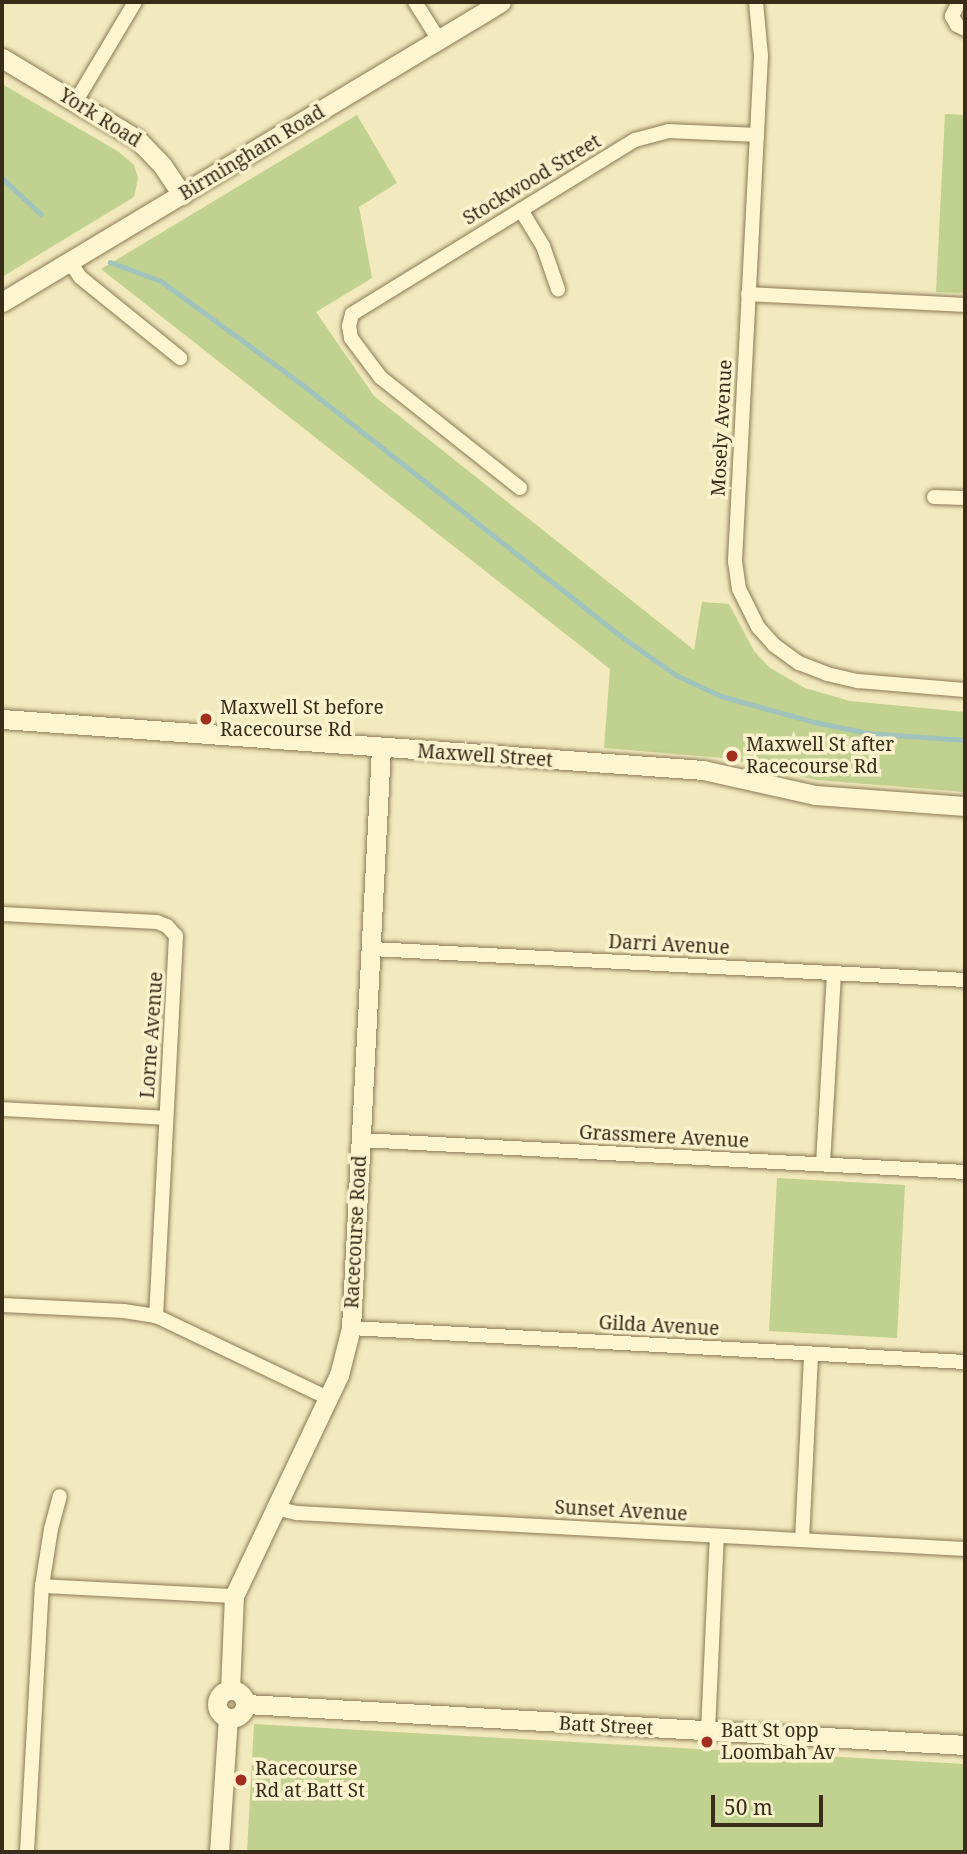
<!DOCTYPE html>
<style>
body{margin:0}
#map{position:relative;width:967px;height:1854px;overflow:hidden;background:#f2e9bc;font-family:"Noto Serif",serif}
div>[style]{position:absolute}
[style*='--x']{left:calc(var(--x)*1px);top:calc(var(--y)*1px);width:calc(var(--w)*1px);rotate:calc(var(--a)*1deg)}
.green>*{inset:0;background:#c1d18f}
.stream>*{height:4.5px;margin:-2.25px;padding:0 2.25px;transform-origin:2.25px;border-radius:2.25px;background:#a1c3bd}
.roads{filter:drop-shadow(0 0 2px #8b7954) drop-shadow(0 0 2px #8b7954)}
.street>*{height:14px;margin:-7px;padding:0 7px;transform-origin:7px;border-radius:7px;background:#fcf5d0}
.secondary>*{height:19px;margin:-9.5px;padding:0 9.5px;transform-origin:9.5px;border-radius:9.5px;background:#fcf5d0}
.secondary>.ring{margin:-9.5px;padding:0;box-sizing:content-box;background:none;border:19px solid #fcf5d0;border-radius:50%}
.dots>*{width:19px;height:19px;translate:-50% -50%;box-sizing:border-box;border:4px solid #f9f2cd;border-radius:50%}
span{translate:-50% -50%;white-space:nowrap;text-align:center;line-height:1.15;-webkit-text-stroke:7px #f9f2cd;paint-order:stroke}
.street-label{font-size:19px;color:#392d1a}
.poi-label{font-size:19px;color:#392d1a}
.left{translate:0 -50%;text-align:left}
.frame{position:absolute;inset:0;border:4px solid #392d1a;pointer-events:none}
.scale{position:absolute;left:711px;top:1795px;width:112px;height:32px;box-sizing:border-box;border:4px solid #392d1a;border-top:0;padding-left:9px;font-size:21px;line-height:24px;white-space:nowrap;color:#392d1a;-webkit-text-stroke:5px #f9f2cd;paint-order:stroke}
</style>
<div id="map">
<div class="green">
<div style="clip-path:polygon(2px 84px,119px 152px,134px 165px,138px 178px,134px 197px,2px 277px)"></div>
<div style="clip-path:polygon(945px 114px,965px 115px,965px 293px,936px 292px)"></div>
<div style="clip-path:polygon(357px 115px,397px 183px,359px 207px,372px 278px,316px 312px,374px 396px,694px 650px,702px 602px,729px 604px,754px 651px,770px 668px,805px 688px,850px 701px,965px 712px,965px 792px,816px 780px,724px 758px,604px 748px,610px 669px,101px 269px)"></div>
<div style="clip-path:polygon(777px 1178px,905px 1185px,897px 1338px,769px 1331px)"></div>
<div style="clip-path:polygon(254px 1724px,965px 1764px,965px 1852px,247px 1852px)"></div>
</div>
<div class="stream">
<div style="--x:2;--y:178;--w:53;--a:42.7"></div>
<div style="--x:110;--y:262;--w:54;--a:20.4"></div>
<div style="--x:161;--y:281;--w:176;--a:36.2"></div>
<div style="--x:303;--y:385;--w:397;--a:38.3"></div>
<div style="--x:614;--y:631;--w:76;--a:35.4"></div>
<div style="--x:676;--y:675;--w:50;--a:25"></div>
<div style="--x:721;--y:696;--w:97;--a:15.6"></div>
<div style="--x:814;--y:722;--w:55;--a:11.5"></div>
<div style="--x:868;--y:733;--w:97;--a:4.1"></div>
</div>
<div class="roads">
<div class="street">
<div style="--x:415;--y:2;--w:45;--a:57.7"></div>
<div style="--x:756;--y:2;--w:54;--a:84.7"></div>
<div style="--x:761;--y:56;--w:506;--a:92.95"></div>
<div style="--x:735;--y:561;--w:28;--a:82"></div>
<div style="--x:739;--y:589;--w:42;--a:63.4"></div>
<div style="--x:758;--y:627;--w:24;--a:48"></div>
<div style="--x:774;--y:645;--w:31;--a:36"></div>
<div style="--x:799;--y:663;--w:30;--a:21"></div>
<div style="--x:827;--y:674;--w:32;--a:13"></div>
<div style="--x:858;--y:681;--w:107;--a:4.8"></div>
<div style="--x:959;--y:2;--w:16;--a:117"></div>
<div style="--x:952;--y:16;--w:10;--a:61"></div>
<div style="--x:957;--y:25;--w:9;--a:27"></div>
<div style="--x:76;--y:101;--w:115;--a:-59.2"></div>
<div style="--x:521;--y:210;--w:42;--a:58.6"></div>
<div style="--x:543;--y:246;--w:46;--a:70.8"></div>
<div style="--x:70;--y:262;--w:18;--a:56"></div>
<div style="--x:80;--y:277;--w:129;--a:39"></div>
<div style="--x:748;--y:294;--w:217;--a:2.9"></div>
<div style="--x:520;--y:488;--w:177;--a:-141.6"></div>
<div style="--x:381;--y:378;--w:50;--a:-126.9"></div>
<div style="--x:351;--y:338;--w:12;--a:-99"></div>
<div style="--x:349;--y:326;--w:12;--a:-76"></div>
<div style="--x:352;--y:314;--w:332;--a:-31.6"></div>
<div style="--x:635;--y:140;--w:35;--a:-15"></div>
<div style="--x:669;--y:131;--w:88;--a:2.6"></div>
<div style="--x:934;--y:497;--w:31;--a:2"></div>
<div style="--x:2;--y:914;--w:155;--a:3"></div>
<div style="--x:157;--y:922;--w:11;--a:22"></div>
<div style="--x:167;--y:926;--w:13;--a:48"></div>
<div style="--x:176;--y:936;--w:381;--a:93"></div>
<div style="--x:372;--y:949;--w:594;--a:2.99"></div>
<div style="--x:2;--y:1109;--w:164;--a:3.1"></div>
<div style="--x:361;--y:1140;--w:605;--a:3.03"></div>
<div style="--x:823;--y:1164;--w:191;--a:-86.7"></div>
<div style="--x:2;--y:1305;--w:122;--a:2.8"></div>
<div style="--x:124;--y:1311;--w:32;--a:9"></div>
<div style="--x:156;--y:1316;--w:191;--a:25.5"></div>
<div style="--x:351;--y:1328;--w:615;--a:3.17"></div>
<div style="--x:275;--y:1508;--w:23;--a:13"></div>
<div style="--x:297;--y:1513;--w:669;--a:3.08"></div>
<div style="--x:802;--y:1540;--w:186;--a:-87.2"></div>
<div style="--x:42;--y:1586;--w:192;--a:3"></div>
<div style="--x:708;--y:1731;--w:195;--a:-87.4"></div>
<div style="--x:27;--y:1852;--w:266;--a:-86.8"></div>
<div style="--x:42;--y:1586;--w:58;--a:-81"></div>
<div style="--x:51;--y:1529;--w:34;--a:-75"></div>
</div>
<div class="secondary">
<div style="--x:2;--y:58;--w:157;--a:31"></div>
<div style="--x:137;--y:139;--w:36;--a:46"></div>
<div style="--x:162;--y:165;--w:36;--a:56"></div>
<div style="--x:2;--y:302;--w:582;--a:-31.01"></div>
<div style="--x:2;--y:719;--w:703;--a:4.16"></div>
<div style="--x:703;--y:770;--w:115;--a:12.6"></div>
<div style="--x:815;--y:795;--w:150;--a:4.2"></div>
<div class="ring" style="left:217px;top:1690px;width:9px;height:9px"></div>
<div style="--x:230;--y:1690;--w:94;--a:-87.6"></div>
<div style="--x:234;--y:1596;--w:245;--a:-64.6"></div>
<div style="--x:339;--y:1375;--w:49;--a:-75.7"></div>
<div style="--x:351;--y:1328;--w:581;--a:-87.04"></div>
<div style="--x:246;--y:1704;--w:720;--a:3.26"></div>
<div style="--x:219;--y:1852;--w:134;--a:-86.2"></div>
</div>
</div>
<div class="dots">
<div style="left:206px;top:719px;background:#a12e1e"></div>
<div style="left:732px;top:756px;background:#a12e1e"></div>
<div style="left:707px;top:1742px;background:#a12e1e"></div>
<div style="left:241px;top:1780px;background:#a12e1e"></div>
</div>
<div class="street-label">
<span style="left:100px;top:118px;rotate:32deg">York Road</span>
<span style="left:252px;top:153px;rotate:-31deg">Birmingham Road</span>
<span style="left:532px;top:180px;rotate:-31deg">Stockwood Street</span>
<span style="left:722px;top:428px;rotate:-87deg">Mosely Avenue</span>
<span style="left:485px;top:756px;rotate:4deg">Maxwell Street</span>
<span style="left:669px;top:945px;rotate:3deg">Darri Avenue</span>
<span style="left:152px;top:1035px;rotate:-86deg">Lorne Avenue</span>
<span style="left:664px;top:1137px;rotate:3deg">Grassmere Avenue</span>
<span style="left:356px;top:1232px;rotate:-87deg">Racecourse Road</span>
<span style="left:659px;top:1326px;rotate:3deg">Gilda Avenue</span>
<span style="left:621px;top:1511px;rotate:3deg">Sunset Avenue</span>
<span style="left:606px;top:1726px;rotate:3deg">Batt Street</span>
</div>
<div class="poi-label">
<span class="left" style="left:220px;top:719px">Maxwell St before<br>Racecourse Rd</span>
<span class="left" style="left:746px;top:756px">Maxwell St after<br>Racecourse Rd</span>
<span class="left" style="left:721px;top:1742px">Batt St opp<br>Loombah Av</span>
<span class="left" style="left:255px;top:1780px">Racecourse<br>Rd at Batt St</span>
</div>
<div class="frame"></div>
<div class="scale">50 m</div>
</div>
